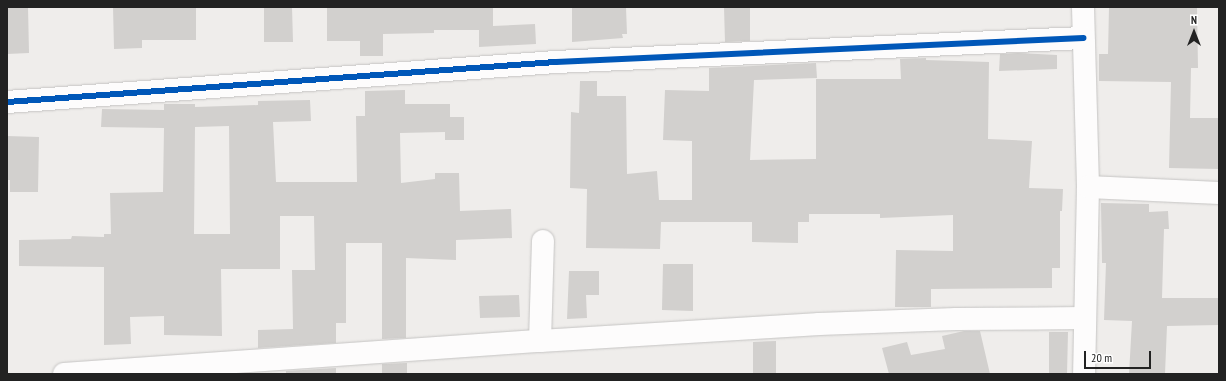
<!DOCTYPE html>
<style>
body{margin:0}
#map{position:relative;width:1226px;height:381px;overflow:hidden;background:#efedeb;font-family:"PT Sans Narrow",sans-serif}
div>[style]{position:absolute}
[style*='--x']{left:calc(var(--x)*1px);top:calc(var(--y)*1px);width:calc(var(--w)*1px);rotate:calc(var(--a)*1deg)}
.building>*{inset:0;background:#d2d0ce}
.roads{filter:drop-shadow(0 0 1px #c5c4c3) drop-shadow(0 0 1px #c5c4c3)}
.minor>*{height:22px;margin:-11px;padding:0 11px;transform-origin:11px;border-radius:11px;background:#fdfcfc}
.cycleway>*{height:6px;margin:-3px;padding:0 3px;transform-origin:3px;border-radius:3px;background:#0057b8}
span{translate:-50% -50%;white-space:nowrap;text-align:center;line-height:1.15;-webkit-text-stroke:3px #fff;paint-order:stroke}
.frame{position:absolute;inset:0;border:8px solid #222;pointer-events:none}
.north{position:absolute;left:1174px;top:12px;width:40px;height:40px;-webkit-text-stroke:3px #fff;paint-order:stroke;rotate:0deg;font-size:11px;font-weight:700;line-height:16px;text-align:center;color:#222}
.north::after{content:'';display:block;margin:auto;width:14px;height:18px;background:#222;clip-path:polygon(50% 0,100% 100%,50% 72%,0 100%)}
.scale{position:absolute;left:1084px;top:351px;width:67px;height:18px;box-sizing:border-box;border:2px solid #222;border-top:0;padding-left:5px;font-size:12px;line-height:14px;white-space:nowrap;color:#222;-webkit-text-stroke:3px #fff;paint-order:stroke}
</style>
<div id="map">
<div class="building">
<div style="clip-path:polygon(7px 7px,28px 7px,29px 53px,7px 54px)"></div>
<div style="clip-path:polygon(113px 7px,196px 7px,196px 40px,142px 40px,142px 48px,114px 49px)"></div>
<div style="clip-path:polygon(264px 7px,292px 7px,293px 42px,264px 42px)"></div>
<div style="clip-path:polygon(327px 7px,493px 7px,493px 26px,535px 24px,536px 44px,479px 47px,479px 30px,434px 30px,434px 33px,383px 34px,383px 56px,360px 56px,360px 41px,327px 41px)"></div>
<div style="clip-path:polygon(572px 7px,626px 7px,627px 34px,622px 34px,623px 38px,572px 42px)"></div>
<div style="clip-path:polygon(724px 7px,750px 7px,750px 41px,725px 42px)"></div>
<div style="clip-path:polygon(1109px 7px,1197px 7px,1198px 68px,1191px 68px,1190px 118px,1219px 118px,1219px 169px,1169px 168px,1171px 82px,1099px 81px,1099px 54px,1108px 54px)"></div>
<div style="clip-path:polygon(1018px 53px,1057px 55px,1057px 69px,999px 71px,1000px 54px)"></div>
<div style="clip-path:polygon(926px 58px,926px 60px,989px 62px,988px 139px,1032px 141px,1029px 188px,1063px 189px,1062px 211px,1060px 211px,1060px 268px,1052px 268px,1052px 288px,931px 289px,931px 307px,895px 307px,896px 250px,953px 251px,953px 215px,880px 218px,880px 214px,809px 214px,809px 222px,798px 222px,798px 243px,752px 242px,752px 222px,661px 222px,660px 249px,586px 248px,587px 189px,570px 188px,571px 112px,579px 113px,580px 81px,597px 81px,597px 96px,626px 96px,627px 174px,657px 171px,659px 200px,692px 200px,692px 141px,663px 140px,665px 90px,709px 91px,709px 68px,816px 63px,817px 78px,754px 80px,750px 160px,816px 159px,816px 79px,901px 79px,900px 59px)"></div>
<div style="clip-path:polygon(evenodd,405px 90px,405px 104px,450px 104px,450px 117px,464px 117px,464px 140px,445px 140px,445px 132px,400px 133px,401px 183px,435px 179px,435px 173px,459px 173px,460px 211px,511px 209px,512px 238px,456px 240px,456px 260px,406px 258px,406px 338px,382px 339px,382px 243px,346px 243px,346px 323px,336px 323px,336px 343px,258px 348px,258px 330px,293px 329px,292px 270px,315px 270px,314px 216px,280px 216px,280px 269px,221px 269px,222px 336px,164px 335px,164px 316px,130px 317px,131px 344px,104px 345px,104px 267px,19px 266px,19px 240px,71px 239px,72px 236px,104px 237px,104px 234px,111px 234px,110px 193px,163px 192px,164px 128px,101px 127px,102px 109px,164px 110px,164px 104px,195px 104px,195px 107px,258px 105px,258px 101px,310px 100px,311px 121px,273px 122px,276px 182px,357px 182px,356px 116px,365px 116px,365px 91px,405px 90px,229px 126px,230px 234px,194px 234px,195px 127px,229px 126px)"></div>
<div style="clip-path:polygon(7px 136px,39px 137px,38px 192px,10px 192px,10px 180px,7px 180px)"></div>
<div style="clip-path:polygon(1101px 203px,1149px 204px,1149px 212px,1168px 211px,1169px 229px,1164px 229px,1162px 298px,1219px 298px,1219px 325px,1167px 326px,1165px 374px,1129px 374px,1132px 321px,1104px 320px,1106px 263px,1102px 263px)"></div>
<div style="clip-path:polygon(663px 264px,693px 264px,693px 311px,662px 310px)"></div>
<div style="clip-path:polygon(569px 271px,599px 271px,599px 295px,586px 295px,587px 318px,567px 319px)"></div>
<div style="clip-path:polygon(519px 295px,520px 317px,480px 318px,479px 296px)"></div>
<div style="clip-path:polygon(964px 331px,980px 331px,990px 374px,889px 374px,882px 348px,907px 342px,911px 355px,945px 349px,942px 336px)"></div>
<div style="clip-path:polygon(1049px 332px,1068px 332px,1067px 374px,1049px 374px)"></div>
<div style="clip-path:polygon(776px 341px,776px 374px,753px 374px,753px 342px)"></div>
<div style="clip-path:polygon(407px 363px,407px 374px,382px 374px,382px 364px)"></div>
<div style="clip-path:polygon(336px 368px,336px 374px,286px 374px,286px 371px)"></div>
</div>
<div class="roads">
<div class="minor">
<div style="--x:1083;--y:7;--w:180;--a:88.4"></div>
<div style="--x:1088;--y:187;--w:187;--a:91.2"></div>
<div style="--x:7;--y:102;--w:550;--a:-4.17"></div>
<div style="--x:556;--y:62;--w:528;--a:-2.61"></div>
<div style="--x:1088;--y:187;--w:131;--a:2.6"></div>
<div style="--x:540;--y:341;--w:100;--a:-88.3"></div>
<div style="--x:64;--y:374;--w:477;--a:-4"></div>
<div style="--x:540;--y:341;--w:280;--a:-3.5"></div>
<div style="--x:819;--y:324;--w:137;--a:-2.1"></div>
<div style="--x:956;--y:319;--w:128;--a:-0.4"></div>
</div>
</div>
<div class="cycleway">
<div style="--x:7;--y:102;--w:550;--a:-4.17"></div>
<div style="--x:556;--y:62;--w:528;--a:-2.61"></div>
</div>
<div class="frame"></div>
<div class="north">N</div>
<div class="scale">20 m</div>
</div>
